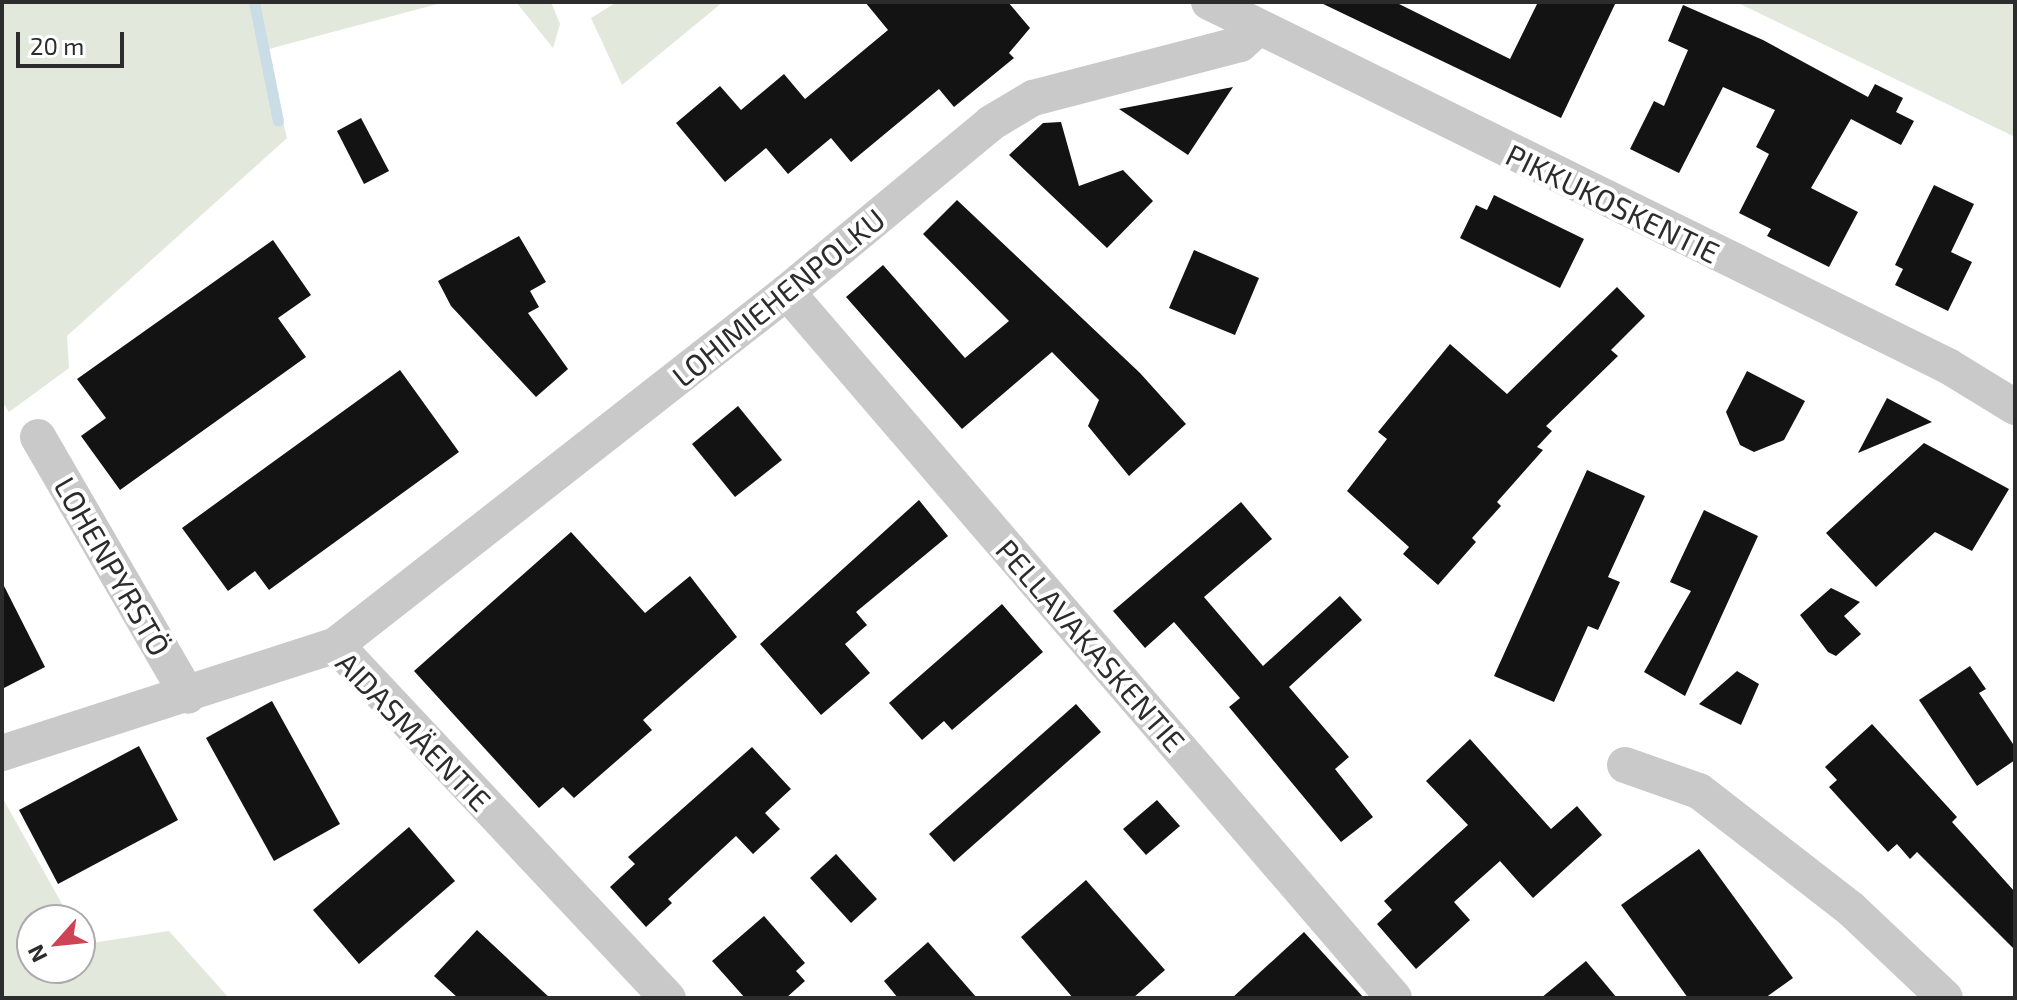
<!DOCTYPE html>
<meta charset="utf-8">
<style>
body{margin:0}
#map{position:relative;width:2017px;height:1000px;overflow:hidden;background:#fff;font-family:"Exo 2",sans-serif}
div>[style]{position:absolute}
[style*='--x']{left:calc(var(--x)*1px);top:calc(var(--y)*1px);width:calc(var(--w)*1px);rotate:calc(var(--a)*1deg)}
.green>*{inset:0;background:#e3e8dc}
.stream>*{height:11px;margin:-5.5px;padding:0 5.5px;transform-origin:5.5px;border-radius:5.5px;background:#cadce6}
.building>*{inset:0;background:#131313}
.minor>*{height:36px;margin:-18px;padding:0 18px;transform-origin:18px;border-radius:18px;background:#c9c9c9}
span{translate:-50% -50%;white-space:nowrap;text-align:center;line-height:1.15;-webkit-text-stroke:8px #fff;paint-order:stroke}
.street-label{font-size:30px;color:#2c2c2c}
.frame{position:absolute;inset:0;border:4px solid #2c2c2c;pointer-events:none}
.north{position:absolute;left:16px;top:904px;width:80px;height:80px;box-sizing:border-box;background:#fff;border:2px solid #ababab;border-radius:50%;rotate:243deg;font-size:22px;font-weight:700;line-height:32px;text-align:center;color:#2c2c2c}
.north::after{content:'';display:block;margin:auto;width:28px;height:36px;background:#ce4454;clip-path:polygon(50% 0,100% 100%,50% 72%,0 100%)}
.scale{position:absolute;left:16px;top:32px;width:108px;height:36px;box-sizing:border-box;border:4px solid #2c2c2c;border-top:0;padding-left:10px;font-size:24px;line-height:28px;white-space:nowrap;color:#2c2c2c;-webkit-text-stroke:6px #fff;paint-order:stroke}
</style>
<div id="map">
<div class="green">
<div style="clip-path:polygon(2px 2px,445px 2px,265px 50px,287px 138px,67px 336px,69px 368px,9px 412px,2px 401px)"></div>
<div style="clip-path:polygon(516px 2px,551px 2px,560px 24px,553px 48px)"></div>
<div style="clip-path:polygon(617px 2px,723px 2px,622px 85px,591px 18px)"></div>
<div style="clip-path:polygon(1736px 2px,2015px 2px,2015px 137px)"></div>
<div style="clip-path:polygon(2px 797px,71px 920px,32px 920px,32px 968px,80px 968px,80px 936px,85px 944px,169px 931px,229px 998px,2px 998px)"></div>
</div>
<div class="stream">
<div style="--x:254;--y:2;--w:121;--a:78.6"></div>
</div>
<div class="building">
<div style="clip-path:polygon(865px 2px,1008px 2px,1030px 28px,1009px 53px,1014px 58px,954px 107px,939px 89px,851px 162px,831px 138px,788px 174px,766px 148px,725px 182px,676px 123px,720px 86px,741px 110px,784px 74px,805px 99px,888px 30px)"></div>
<div style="clip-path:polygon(1319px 2px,1395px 2px,1510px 59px,1538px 2px,1616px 2px,1561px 118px)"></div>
<div style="clip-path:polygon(1683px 5px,1763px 40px,1868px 97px,1875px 84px,1903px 98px,1896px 112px,1914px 121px,1901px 145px,1851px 119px,1811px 188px,1858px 212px,1829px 267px,1767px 236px,1771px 229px,1739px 213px,1769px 154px,1756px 147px,1775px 110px,1723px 87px,1679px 173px,1630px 149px,1654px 101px,1664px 106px,1688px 50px,1668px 41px)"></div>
<div style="clip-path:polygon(1233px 87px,1188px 155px,1119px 109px)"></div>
<div style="clip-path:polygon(361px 118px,389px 171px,364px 184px,337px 131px)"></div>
<div style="clip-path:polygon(1061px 122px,1079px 186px,1123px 170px,1153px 201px,1107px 248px,1009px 155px,1043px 123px)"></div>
<div style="clip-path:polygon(1934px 185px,1974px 204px,1951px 252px,1972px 262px,1948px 311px,1895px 285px,1903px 269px,1895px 265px)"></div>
<div style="clip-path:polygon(1494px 195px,1584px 239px,1560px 288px,1460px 238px,1476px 205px,1487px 210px)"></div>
<div style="clip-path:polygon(957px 200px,1140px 373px,1186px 424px,1129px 476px,1088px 426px,1099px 400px,1052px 352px,962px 429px,846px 297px,883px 265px,965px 358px,1009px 321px,923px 234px)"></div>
<div style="clip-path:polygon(519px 236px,546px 282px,530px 291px,539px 307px,528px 313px,568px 369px,536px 397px,451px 306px,438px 281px)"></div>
<div style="clip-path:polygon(273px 240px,311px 295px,278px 318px,306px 357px,120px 490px,81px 436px,106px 418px,77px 379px)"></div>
<div style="clip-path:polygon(1194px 250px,1259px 278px,1235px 335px,1169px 308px)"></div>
<div style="clip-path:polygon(1617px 287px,1645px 316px,1611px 350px,1618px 356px,1546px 426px,1552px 431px,1537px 447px,1543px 450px,1497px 502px,1501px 506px,1472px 538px,1476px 542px,1438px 585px,1403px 554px,1409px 547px,1347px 491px,1387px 439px,1378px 432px,1450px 344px,1507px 394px)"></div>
<div style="clip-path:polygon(400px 370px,459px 452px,269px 590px,255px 571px,228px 591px,182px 528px)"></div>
<div style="clip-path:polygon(1747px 371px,1805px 401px,1784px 440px,1754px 452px,1740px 445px,1726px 412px)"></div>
<div style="clip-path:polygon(1887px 398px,1932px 422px,1858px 453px)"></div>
<div style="clip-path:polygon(738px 406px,782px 460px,735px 497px,692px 444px)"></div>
<div style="clip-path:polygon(1924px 443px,2009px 489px,1972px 551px,1935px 532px,1876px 587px,1826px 533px)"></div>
<div style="clip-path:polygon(1587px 470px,1645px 496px,1608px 577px,1620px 582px,1598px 630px,1588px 626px,1554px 702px,1494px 676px)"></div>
<div style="clip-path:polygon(919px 500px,948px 536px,856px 612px,867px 625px,845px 644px,870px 673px,821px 715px,760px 644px)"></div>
<div style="clip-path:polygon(1241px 502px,1272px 539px,1204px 597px,1263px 666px,1340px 596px,1362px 620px,1289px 687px,1349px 757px,1335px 769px,1373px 817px,1341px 842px,1229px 707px,1240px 698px,1174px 622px,1145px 648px,1113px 611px)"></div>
<div style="clip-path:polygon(1704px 510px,1758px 536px,1685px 696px,1644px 672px,1691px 591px,1670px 582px)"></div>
<div style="clip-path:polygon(571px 532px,645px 613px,690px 576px,737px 637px,643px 720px,652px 730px,574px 798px,563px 787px,539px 808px,414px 671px)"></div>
<div style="clip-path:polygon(2px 582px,45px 667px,2px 689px)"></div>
<div style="clip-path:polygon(1831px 588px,1860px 602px,1844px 616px,1861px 634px,1836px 656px,1828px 652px,1800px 615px)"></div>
<div style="clip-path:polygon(1002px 604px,1043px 652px,952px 730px,944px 721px,922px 740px,889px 703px)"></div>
<div style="clip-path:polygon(1970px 666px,1986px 689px,1979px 693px,2015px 747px,2015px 760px,1977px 786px,1919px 700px)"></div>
<div style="clip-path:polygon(1737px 671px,1759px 684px,1741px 725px,1699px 704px)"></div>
<div style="clip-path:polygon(272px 701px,340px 824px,274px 861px,206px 738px)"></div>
<div style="clip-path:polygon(1076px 704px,1101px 732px,954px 862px,929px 834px)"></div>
<div style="clip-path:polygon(1872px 724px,1957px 817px,1952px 822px,2015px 892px,2015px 950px,1917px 852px,1910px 859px,1897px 844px,1888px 852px,1829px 787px,1837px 780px,1825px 767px)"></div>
<div style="clip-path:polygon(1470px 739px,1551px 829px,1577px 806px,1602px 835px,1533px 898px,1500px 861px,1454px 902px,1470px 920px,1416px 969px,1377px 924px,1392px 910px,1384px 901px,1468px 825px,1426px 781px)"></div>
<div style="clip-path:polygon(139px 746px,178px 820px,58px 884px,19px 810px)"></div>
<div style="clip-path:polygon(752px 747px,791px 789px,765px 813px,780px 829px,753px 854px,736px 836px,668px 899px,672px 903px,646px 927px,610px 887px,635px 864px,628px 857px)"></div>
<div style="clip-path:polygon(1157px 800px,1180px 826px,1146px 855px,1123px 829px)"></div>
<div style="clip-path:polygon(409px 827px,455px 881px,359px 964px,313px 910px)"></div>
<div style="clip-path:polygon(1699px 849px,1793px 978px,1765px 998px,1688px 998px,1621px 905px)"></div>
<div style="clip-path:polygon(836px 854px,877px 899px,851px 923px,810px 878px)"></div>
<div style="clip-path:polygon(1086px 880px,1165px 970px,1133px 998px,1073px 998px,1021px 937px)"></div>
<div style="clip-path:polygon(764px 916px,805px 963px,796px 971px,805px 981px,786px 998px,745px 998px,712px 961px)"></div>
<div style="clip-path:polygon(477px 930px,550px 998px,458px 998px,434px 976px)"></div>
<div style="clip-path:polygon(1304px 932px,1364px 998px,1232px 998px)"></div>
<div style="clip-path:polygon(928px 942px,977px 998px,898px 998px,884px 981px)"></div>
<div style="clip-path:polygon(1586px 961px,1617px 998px,1541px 998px)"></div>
</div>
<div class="minor">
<div style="--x:1209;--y:2;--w:824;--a:26.22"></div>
<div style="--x:1948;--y:366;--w:79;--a:31.5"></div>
<div style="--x:787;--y:292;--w:931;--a:49.31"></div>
<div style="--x:38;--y:437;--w:299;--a:59.9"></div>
<div style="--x:336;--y:645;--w:485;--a:46.8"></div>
<div style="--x:2;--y:753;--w:351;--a:-17.9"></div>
<div style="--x:336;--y:645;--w:573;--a:-38.05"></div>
<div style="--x:787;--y:292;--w:265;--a:-39.6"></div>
<div style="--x:991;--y:123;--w:49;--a:-30.8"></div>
<div style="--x:1033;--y:98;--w:214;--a:-14.6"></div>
<div style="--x:1240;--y:44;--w:25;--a:-42"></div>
<div style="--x:1625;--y:765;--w:78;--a:19.4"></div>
<div style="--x:1699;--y:791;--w:192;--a:37.8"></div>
<div style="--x:1851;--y:909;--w:129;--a:43.4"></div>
</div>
<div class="street-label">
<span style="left:1613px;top:203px;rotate:26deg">PIKKUKOSKENTIE</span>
<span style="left:778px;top:297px;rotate:-39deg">LOHIMIEHENPOLKU</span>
<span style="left:113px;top:566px;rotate:60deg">LOHENPYRSTÖ</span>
<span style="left:1091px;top:645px;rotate:49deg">PELLAVAKASKENTIE</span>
<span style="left:414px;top:731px;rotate:46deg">AIDASMÄENTIE</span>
</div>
<div class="frame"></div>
<div class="north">N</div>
<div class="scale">20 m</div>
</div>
